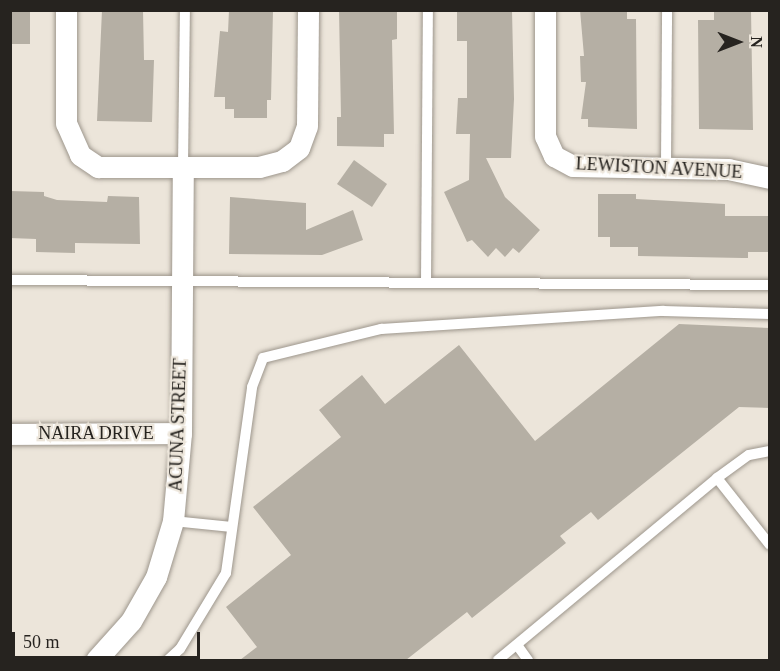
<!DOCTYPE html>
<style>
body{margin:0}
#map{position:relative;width:780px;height:671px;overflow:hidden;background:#ece5da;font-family:Georgia,serif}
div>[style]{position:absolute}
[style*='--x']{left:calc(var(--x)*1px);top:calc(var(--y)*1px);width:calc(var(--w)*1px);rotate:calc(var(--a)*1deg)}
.building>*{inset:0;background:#b5afa4}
.roads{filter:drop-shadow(0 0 2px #9d968c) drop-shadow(0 0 2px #9d968c)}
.service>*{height:10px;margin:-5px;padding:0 5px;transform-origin:5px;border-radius:5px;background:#fff}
.minor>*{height:21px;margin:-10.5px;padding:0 10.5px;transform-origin:10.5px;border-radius:10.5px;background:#fff}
span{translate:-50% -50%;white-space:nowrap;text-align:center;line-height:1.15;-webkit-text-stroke:4.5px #ece5da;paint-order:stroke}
.street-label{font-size:18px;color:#26231f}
.frame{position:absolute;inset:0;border:12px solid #26231f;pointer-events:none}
.north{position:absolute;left:708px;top:12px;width:60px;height:60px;-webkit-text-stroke:4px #ece5da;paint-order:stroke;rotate:90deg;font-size:16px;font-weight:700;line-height:24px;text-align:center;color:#26231f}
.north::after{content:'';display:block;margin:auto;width:21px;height:27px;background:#26231f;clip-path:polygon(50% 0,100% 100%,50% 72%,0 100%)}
.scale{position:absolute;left:12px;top:632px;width:188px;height:27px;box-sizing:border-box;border:3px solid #26231f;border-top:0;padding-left:8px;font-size:18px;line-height:21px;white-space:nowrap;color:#26231f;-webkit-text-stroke:4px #ece5da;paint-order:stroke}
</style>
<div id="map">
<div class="building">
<div style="clip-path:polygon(10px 10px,30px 10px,30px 44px,10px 44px)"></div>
<div style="clip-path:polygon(102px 10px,143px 10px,144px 60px,154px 60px,152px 122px,97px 121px)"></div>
<div style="clip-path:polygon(229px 10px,273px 10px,271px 100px,267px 100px,267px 118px,234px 118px,234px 109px,225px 109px,225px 97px,214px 97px,220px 31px,228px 32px)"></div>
<div style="clip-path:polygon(339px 10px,397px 10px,397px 39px,392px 40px,394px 134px,384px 134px,384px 147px,337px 146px,337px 117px,341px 117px)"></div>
<div style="clip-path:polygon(457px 10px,512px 10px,514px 99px,511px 158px,486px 158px,505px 197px,540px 230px,519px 253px,513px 248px,505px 257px,496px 248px,488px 257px,472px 240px,467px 242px,444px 192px,469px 180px,470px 134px,456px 134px,458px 98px,467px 98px,467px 41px,457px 41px)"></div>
<div style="clip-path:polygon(580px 10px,627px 10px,627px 19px,636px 19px,637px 129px,588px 127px,588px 119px,581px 119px,586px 82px,581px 82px,580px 56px,584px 56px)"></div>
<div style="clip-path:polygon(714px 10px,751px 10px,753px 130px,699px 129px,698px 20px,714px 20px)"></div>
<div style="clip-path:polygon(354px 160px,387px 184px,372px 207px,337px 184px)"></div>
<div style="clip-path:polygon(10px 191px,44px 192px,44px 196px,57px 200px,107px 202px,108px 196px,139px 197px,140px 244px,75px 243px,75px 253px,36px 252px,36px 239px,10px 238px)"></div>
<div style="clip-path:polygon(598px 194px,636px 194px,636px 199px,725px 204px,725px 216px,770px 216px,770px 252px,748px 252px,748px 258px,743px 258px,638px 256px,638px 247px,610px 247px,610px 237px,598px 237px)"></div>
<div style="clip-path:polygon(230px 197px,306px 203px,306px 230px,353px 210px,363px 240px,322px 255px,229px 254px)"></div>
<div style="clip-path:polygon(679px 324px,770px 328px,770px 408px,739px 407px,598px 520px,591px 512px,560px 536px,566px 543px,472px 618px,467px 612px,406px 660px,240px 660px,257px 647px,226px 607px,291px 555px,253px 507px,341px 437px,319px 410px,362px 375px,385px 404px,459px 345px,535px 441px)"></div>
</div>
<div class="roads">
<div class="service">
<div style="--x:666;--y:165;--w:155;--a:-89.6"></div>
<div style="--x:183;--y:167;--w:157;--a:-89.3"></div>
<div style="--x:10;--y:280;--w:760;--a:0.38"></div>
<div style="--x:426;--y:283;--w:273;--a:-89.6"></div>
<div style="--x:717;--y:478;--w:85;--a:51.7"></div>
<div style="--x:173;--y:521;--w:59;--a:5.8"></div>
<div style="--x:517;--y:645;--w:19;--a:54"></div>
<div style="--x:168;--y:660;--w:16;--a:-43"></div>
<div style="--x:180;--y:649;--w:89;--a:-58.8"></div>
<div style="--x:226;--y:573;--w:188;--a:-82"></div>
<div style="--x:252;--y:387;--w:31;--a:-69"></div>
<div style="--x:263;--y:358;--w:122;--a:-13.8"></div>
<div style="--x:381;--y:329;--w:283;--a:-3.7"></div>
<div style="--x:663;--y:311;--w:107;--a:1.6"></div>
<div style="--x:498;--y:660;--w:285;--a:-39.7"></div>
<div style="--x:717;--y:478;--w:39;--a:-36"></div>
<div style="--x:749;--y:455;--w:21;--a:-11"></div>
</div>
<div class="minor">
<div style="--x:66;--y:10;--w:113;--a:90"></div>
<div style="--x:66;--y:123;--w:35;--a:66"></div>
<div style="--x:80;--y:155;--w:22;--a:34"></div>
<div style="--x:98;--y:167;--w:161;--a:0"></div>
<div style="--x:259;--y:167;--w:24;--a:-15"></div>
<div style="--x:282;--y:161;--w:21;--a:-37"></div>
<div style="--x:299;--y:148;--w:23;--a:-70"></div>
<div style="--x:307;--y:126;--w:116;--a:-89.5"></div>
<div style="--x:545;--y:10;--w:126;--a:90"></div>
<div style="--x:545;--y:136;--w:22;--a:66"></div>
<div style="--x:554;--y:156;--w:21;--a:28"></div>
<div style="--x:573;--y:166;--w:155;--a:1.1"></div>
<div style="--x:728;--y:169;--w:43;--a:12.1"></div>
<div style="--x:10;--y:434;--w:171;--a:-0.3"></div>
<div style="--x:96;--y:660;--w:52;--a:-48.1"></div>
<div style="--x:131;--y:621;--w:51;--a:-60.4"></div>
<div style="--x:156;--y:577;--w:59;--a:-73.1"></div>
<div style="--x:173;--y:521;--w:88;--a:-84.8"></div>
<div style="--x:181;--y:433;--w:266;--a:-89.6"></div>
</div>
</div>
<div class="street-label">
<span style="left:659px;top:168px;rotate:3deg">LEWISTON AVENUE</span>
<span style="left:178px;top:425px;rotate:-88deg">ACUNA STREET</span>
<span style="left:96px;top:433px">NAIRA DRIVE</span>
</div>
<div class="frame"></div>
<div class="north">N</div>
<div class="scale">50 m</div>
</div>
